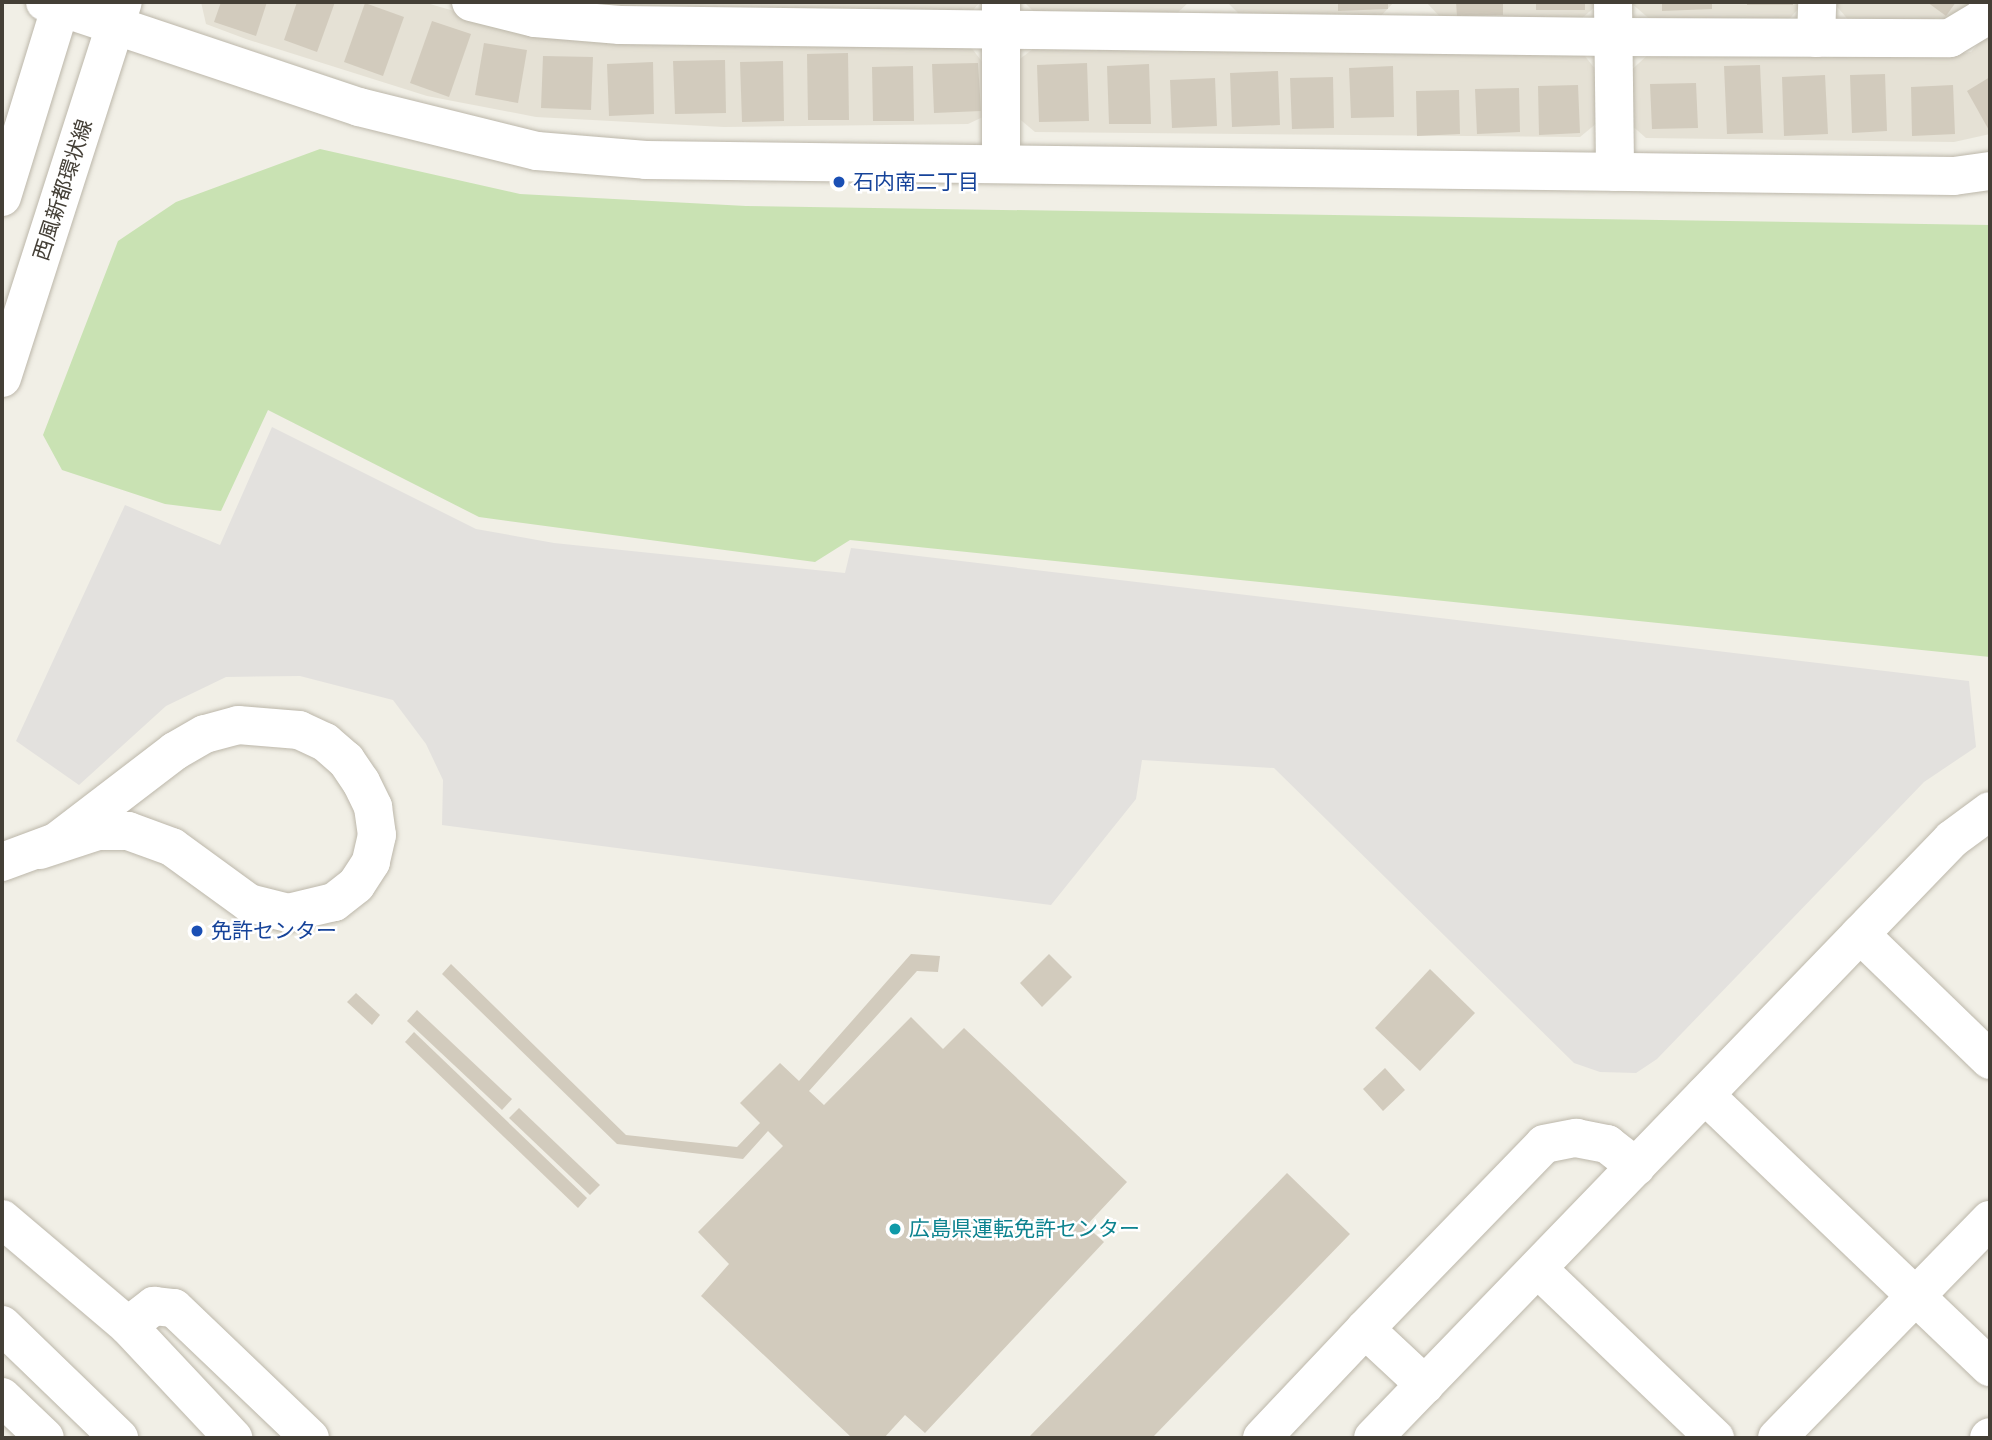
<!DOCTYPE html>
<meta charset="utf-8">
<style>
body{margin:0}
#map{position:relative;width:1992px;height:1440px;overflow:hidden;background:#f1efe6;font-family:"Fira Sans Condensed","Noto Sans JP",sans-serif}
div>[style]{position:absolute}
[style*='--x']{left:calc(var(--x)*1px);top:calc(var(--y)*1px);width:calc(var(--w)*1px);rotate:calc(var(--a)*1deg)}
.residential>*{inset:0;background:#e5e1d5}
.green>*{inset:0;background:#c9e2b3}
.parking>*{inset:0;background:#e3e1de}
.building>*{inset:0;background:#d2cbbd}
.roads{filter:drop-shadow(0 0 2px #bcb7aa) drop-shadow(0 0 2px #bcb7aa)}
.minor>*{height:38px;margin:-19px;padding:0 19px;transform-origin:19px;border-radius:19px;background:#fff}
.dots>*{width:19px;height:19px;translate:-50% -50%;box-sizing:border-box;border:4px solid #fff;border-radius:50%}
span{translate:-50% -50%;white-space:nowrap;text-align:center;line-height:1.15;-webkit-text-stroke:5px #fff;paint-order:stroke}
.transit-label{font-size:21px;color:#164399}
.left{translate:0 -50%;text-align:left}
.street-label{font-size:21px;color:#443f36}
.culture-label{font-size:21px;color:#0d838f}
.frame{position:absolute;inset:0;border:4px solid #443f36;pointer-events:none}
</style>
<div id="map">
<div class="residential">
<div style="clip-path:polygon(201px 2px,423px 2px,478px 18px,967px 42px,983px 63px,985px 116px,968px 124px,724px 127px,536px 117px,427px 96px,246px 39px,206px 24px)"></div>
<div style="clip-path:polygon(542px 2px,980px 2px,968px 16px,733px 12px)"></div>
<div style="clip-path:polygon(1024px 2px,1189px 2px,1173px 17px,1040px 18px)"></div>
<div style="clip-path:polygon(1227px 2px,1394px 2px,1378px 19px,1242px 17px)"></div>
<div style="clip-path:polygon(1426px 2px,1598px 2px,1598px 4px,1580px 20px,1445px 22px)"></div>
<div style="clip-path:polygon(1630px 2px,1804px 2px,1786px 23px,1653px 22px)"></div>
<div style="clip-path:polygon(1833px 2px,1977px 2px,1944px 25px,1851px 23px)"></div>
<div style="clip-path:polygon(1990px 31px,1990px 134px,1954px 142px,1646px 138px,1629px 123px,1628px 73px,1650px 53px,1946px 55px,1971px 52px)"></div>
<div style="clip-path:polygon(1038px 45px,1580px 50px,1596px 70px,1597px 123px,1580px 137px,1035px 132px,1016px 116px,1016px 62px)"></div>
</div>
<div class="green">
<div style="clip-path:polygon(320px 149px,520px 194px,746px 206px,1990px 225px,1990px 657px,850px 540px,815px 562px,479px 517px,268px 410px,221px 511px,165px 504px,62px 470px,43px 435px,118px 241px,176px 202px)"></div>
</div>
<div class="parking">
<div style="clip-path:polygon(272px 427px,476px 529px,554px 543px,845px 573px,851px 548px,1969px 681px,1976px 747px,1924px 782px,1657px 1059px,1636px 1073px,1600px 1072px,1574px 1063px,1274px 768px,1142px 760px,1136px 799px,1051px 905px,442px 825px,443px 780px,426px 744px,393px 700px,300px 676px,226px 677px,166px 706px,79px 785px,16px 741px,125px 505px,220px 545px)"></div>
</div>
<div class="building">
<div style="clip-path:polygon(221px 2px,267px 2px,256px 36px,214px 22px)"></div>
<div style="clip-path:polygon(297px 2px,335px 2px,317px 52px,284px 40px)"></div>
<div style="clip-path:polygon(1338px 2px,1388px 2px,1388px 9px,1338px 11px)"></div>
<div style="clip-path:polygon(1456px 2px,1503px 2px,1503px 15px,1457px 16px)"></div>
<div style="clip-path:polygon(1536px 2px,1585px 2px,1585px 10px,1536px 10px)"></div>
<div style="clip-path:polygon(1662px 2px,1712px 2px,1712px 9px,1662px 11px)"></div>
<div style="clip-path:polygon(1747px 2px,1793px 2px,1793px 5px,1747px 5px)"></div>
<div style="clip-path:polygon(1927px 2px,1956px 2px,1946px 16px)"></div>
<div style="clip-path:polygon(365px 3px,404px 17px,383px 76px,344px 62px)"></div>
<div style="clip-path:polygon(432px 21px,471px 34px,449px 97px,410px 83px)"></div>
<div style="clip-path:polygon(484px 43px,527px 50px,518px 103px,475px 95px)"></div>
<div style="clip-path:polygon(848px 53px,849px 120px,808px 120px,807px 54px)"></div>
<div style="clip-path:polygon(543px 56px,593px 57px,591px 110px,541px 108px)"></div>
<div style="clip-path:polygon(725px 60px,726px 113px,675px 114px,673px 61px)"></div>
<div style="clip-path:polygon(783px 61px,784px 121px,742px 122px,740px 62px)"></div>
<div style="clip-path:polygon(653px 62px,654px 114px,609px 116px,607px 64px)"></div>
<div style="clip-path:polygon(978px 63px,981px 111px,934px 113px,932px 64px)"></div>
<div style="clip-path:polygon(1087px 63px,1089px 121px,1039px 122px,1037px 65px)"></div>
<div style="clip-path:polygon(1149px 64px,1151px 124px,1109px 124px,1107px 66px)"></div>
<div style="clip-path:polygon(1760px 65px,1763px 133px,1727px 134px,1724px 66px)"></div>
<div style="clip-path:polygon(913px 66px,914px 121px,873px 121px,872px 67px)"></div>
<div style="clip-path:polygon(1393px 66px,1394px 117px,1351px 118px,1349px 68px)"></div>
<div style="clip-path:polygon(1278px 71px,1280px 125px,1232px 127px,1230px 73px)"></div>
<div style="clip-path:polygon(1885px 74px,1887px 131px,1852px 133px,1850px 75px)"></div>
<div style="clip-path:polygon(1825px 75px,1828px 134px,1784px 136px,1782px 77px)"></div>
<div style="clip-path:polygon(1333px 77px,1334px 128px,1292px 129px,1290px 78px)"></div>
<div style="clip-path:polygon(1990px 77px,1990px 132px,1967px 91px)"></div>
<div style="clip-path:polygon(1215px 78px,1217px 126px,1172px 128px,1170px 80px)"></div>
<div style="clip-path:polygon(1696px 83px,1698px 128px,1652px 129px,1650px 84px)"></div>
<div style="clip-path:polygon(1578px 85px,1580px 133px,1539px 135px,1538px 86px)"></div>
<div style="clip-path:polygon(1953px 85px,1955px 134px,1912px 136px,1911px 87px)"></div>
<div style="clip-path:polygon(1519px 88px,1520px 132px,1477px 134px,1475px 89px)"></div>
<div style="clip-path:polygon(1459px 90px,1460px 134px,1417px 136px,1416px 91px)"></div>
<div style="clip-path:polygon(911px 954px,940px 956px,938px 972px,917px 971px,809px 1091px,824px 1105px,911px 1017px,943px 1049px,964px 1028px,1127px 1182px,1086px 1226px,1104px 1242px,925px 1433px,905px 1415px,884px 1438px,852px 1438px,701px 1296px,729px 1264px,698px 1232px,783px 1146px,768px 1131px,743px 1159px,617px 1144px,442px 974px,451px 964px,626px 1135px,737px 1147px,760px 1123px,740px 1103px,780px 1063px,799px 1081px)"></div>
<div style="clip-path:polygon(1049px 954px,1072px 977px,1042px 1007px,1020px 983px)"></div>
<div style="clip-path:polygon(1430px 969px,1475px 1013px,1420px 1071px,1375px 1028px)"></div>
<div style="clip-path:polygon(356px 993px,380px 1015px,372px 1025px,347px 1002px)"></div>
<div style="clip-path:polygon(417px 1010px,512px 1099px,502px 1110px,407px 1021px)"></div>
<div style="clip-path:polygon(414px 1032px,587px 1198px,578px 1208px,405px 1042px)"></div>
<div style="clip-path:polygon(1385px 1068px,1405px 1090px,1383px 1111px,1363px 1089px)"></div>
<div style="clip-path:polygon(519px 1108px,600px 1185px,590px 1195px,509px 1118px)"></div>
<div style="clip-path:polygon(1287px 1173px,1350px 1234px,1152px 1438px,1028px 1438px)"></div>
</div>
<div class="roads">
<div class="minor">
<div style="--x:45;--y:2;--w:331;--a:18.5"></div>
<div style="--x:359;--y:107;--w:183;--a:13.9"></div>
<div style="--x:537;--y:151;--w:109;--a:4.7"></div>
<div style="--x:646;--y:160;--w:1308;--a:0.7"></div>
<div style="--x:1954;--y:176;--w:36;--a:-8"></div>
<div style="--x:471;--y:2;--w:66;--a:14"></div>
<div style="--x:535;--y:18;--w:85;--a:4.7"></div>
<div style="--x:620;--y:25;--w:993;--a:0.69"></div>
<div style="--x:1613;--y:37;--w:337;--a:0.2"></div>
<div style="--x:1950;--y:38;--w:37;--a:-31"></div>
<div style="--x:1982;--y:19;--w:14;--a:-56"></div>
<div style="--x:1613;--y:2;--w:170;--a:89.3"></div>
<div style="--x:1816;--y:38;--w:36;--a:-88"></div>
<div style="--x:1001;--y:164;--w:162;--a:-90"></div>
<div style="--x:2;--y:197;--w:204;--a:-72.9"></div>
<div style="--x:2;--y:378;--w:395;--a:-72.2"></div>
<div style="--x:2;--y:862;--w:58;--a:-20.3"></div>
<div style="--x:56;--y:842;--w:150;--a:-37.4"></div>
<div style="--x:175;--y:751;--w:34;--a:-30"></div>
<div style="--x:205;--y:734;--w:34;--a:-15"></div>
<div style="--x:238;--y:725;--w:61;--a:4.7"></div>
<div style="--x:299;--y:730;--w:29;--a:25"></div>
<div style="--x:325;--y:742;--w:28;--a:41"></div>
<div style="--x:346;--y:760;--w:27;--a:56"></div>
<div style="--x:361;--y:782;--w:28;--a:64"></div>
<div style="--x:373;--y:807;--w:28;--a:82"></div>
<div style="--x:377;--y:835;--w:28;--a:103"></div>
<div style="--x:371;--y:862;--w:27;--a:123"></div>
<div style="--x:356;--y:885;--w:28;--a:142"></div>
<div style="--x:334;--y:902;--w:47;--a:166.6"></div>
<div style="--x:288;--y:913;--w:40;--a:-165.6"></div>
<div style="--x:249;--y:903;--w:95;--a:-144"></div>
<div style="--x:172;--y:847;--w:47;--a:-160"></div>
<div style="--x:128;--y:831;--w:30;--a:180"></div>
<div style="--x:98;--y:831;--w:61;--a:161.9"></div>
<div style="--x:1860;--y:934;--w:181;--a:44.1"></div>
<div style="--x:1705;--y:1095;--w:394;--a:43.7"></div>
<div style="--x:2;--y:1219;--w:165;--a:40.3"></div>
<div style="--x:128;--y:1326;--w:154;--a:46.8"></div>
<div style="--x:1538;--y:1269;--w:245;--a:43.7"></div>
<div style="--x:2;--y:1325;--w:163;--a:44"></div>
<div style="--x:128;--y:1326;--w:33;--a:-38"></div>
<div style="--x:154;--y:1306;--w:20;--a:6"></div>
<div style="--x:174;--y:1308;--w:188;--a:43.7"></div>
<div style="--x:1365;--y:1329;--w:257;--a:-45.9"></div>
<div style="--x:1544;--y:1144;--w:33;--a:-11"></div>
<div style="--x:1576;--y:1138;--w:32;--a:11"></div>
<div style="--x:1607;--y:1144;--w:37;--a:38"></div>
<div style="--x:2;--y:1397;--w:59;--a:43.6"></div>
<div style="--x:1262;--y:1438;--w:150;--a:-46.6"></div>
<div style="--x:1365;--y:1329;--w:82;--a:43"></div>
<div style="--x:1373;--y:1438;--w:833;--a:-45.97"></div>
<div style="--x:1952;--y:839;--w:47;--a:-36.4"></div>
<div style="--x:1777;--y:1438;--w:305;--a:-45.7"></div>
<div style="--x:1989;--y:1438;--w:1;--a:-45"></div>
</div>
</div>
<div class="dots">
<div style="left:839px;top:182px;background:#1a4fb4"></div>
<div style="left:197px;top:931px;background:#1a4fb4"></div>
<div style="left:895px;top:1229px;background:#0f9aa8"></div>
</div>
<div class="transit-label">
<span class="left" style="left:853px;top:182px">石内南二丁目</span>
<span class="left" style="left:211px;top:931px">免許センター</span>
</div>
<div class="street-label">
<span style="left:63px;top:190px;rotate:-72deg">西風新都環状線</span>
</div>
<div class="culture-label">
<span class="left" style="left:909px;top:1229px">広島県運転免許センター</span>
</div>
<div class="frame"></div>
</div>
